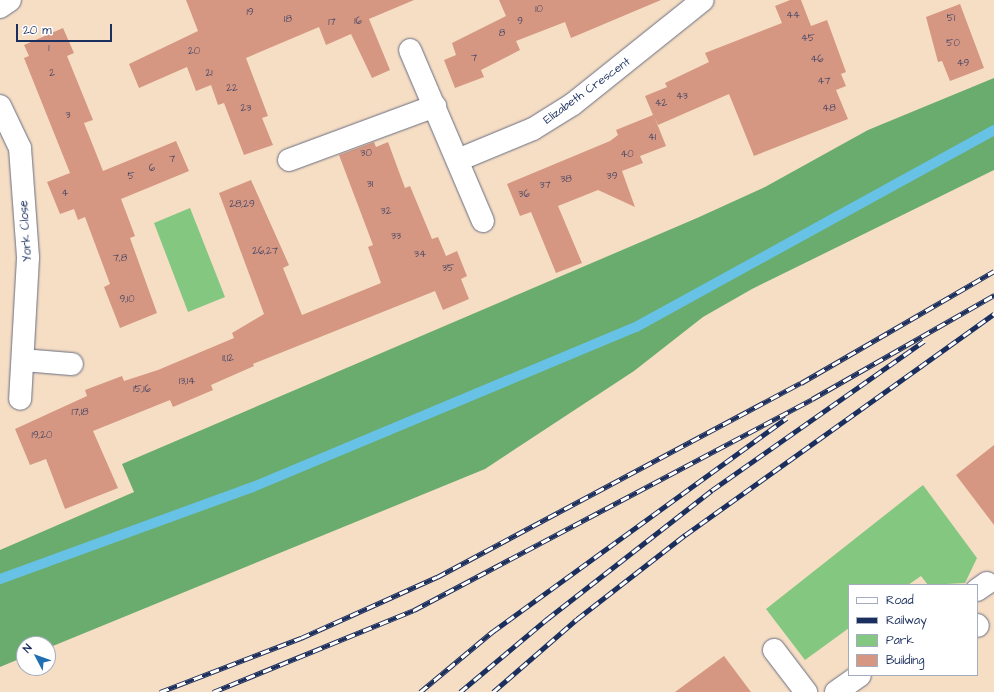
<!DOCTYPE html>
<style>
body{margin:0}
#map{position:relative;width:994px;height:692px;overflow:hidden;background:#f6dec4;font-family:"Architects Daughter",sans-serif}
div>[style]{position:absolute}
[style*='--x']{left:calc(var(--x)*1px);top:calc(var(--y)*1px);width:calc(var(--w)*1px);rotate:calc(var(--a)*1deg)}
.green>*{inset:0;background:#83c780}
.forest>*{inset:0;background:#6aac6e}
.stream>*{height:10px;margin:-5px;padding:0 5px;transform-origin:5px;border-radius:5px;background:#67c2e5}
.building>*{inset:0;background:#d59782}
.roads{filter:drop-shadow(0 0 1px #686c82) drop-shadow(0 0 1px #686c82)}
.street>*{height:22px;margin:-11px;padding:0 11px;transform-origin:11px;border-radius:11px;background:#fff}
.rail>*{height:4.5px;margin-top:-2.25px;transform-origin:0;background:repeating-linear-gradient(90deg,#fff 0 9px,#1b2f5e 0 18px);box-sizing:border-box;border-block:1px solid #1b2f5e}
span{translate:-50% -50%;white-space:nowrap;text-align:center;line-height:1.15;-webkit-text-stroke:4px #fff;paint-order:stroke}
.number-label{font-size:10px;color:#4a4967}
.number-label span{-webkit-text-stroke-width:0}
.street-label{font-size:12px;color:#1b2f5e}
.legend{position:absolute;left:848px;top:584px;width:130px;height:92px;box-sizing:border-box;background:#fff;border:1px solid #a4acbf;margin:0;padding:5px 7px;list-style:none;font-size:12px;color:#1b2f5e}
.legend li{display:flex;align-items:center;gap:8px;height:20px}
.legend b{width:20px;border:1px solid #a4acbf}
.north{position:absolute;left:16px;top:636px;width:40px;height:40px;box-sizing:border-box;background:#fff;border:1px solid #a4acbf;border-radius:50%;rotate:311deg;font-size:11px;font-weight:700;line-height:16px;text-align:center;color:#1b2f5e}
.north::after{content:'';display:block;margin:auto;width:14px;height:18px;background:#1f6fb2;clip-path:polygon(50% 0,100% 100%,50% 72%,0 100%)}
.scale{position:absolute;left:16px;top:24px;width:96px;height:18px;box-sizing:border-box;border:2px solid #1b2f5e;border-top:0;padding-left:5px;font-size:12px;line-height:14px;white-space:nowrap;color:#1b2f5e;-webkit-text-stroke:3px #fff;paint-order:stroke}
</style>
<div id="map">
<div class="green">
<div style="clip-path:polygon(190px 208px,225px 297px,188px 312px,154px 223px)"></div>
<div style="clip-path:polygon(923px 485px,977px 558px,965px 583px,928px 585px,921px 576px,908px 585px,849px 585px,849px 628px,805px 660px,766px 609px)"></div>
</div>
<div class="forest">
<div style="clip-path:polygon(994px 78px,994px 170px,752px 289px,703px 317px,634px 371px,485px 469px,48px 648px,48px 644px,24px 644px,24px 657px,0 667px,0 550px,134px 492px,122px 464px,697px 218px,765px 187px,868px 130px)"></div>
</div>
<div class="stream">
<div style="--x:0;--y:579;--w:269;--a:-20"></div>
<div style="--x:253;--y:487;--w:415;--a:-22.7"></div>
<div style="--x:636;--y:327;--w:409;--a:-28.8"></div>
</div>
<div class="building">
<div style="clip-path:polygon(186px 0,414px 0,369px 19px,390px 70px,372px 78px,351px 34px,326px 45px,319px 27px,246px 58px,268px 116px,262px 118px,273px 145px,244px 155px,224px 103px,218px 105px,211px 85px,196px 91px,187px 67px,139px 88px,129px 64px,198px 31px)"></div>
<div style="clip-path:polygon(499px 0,661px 0,571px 38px,565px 22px,516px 41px,520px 50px,481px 70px,484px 77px,455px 88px,444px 60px,456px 55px,452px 43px,506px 16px)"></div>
<div style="clip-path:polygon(790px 0,801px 0,811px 26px,827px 20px,846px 72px,841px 74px,846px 86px,836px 90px,848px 119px,754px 156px,729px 94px,658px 125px,654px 116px,666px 146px,640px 156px,643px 163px,622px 171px,635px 207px,598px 190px,558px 206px,582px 263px,556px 273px,531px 212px,520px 216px,507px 184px,610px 141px,618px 135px,616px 130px,653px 115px,645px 96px,667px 87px,665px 83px,709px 62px,705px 53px,782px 23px,775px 6px)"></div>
<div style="clip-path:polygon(960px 4px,984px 68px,950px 81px,942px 61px,938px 62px,926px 17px)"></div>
<div style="clip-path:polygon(63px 28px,74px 53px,67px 56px,93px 120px,84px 123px,103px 171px,176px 141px,189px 171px,121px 199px,135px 236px,130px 238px,157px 313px,120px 328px,104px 287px,110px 284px,85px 217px,78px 220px,74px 209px,60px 214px,47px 182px,70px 173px,24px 58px,29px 56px,24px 45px)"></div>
<div style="clip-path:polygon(374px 142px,376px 147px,388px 142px,405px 188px,410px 186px,432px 239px,438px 237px,446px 256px,457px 251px,467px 276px,461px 279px,469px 299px,443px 310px,435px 291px,253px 364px,254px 366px,211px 385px,213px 390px,173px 407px,170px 400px,93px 431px,118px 488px,65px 509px,46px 459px,30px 465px,15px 429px,87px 396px,85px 390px,122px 376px,124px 381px,158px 370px,234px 338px,232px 333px,264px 314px,219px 193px,251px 180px,289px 265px,283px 268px,302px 315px,381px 283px,368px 247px,373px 245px,339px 155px)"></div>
<div style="clip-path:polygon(994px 445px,994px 525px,956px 475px)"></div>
<div style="clip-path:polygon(724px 656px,751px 692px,675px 692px)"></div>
</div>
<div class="roads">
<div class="street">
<div style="--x:0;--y:7;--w:12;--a:-35"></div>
<div style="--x:410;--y:50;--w:186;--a:66.9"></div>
<div style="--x:0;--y:106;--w:47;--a:64.5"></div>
<div style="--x:20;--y:148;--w:110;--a:85.8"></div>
<div style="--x:28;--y:258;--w:141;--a:93.2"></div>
<div style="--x:289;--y:160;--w:156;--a:-20.3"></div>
<div style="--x:458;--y:160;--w:81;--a:-22.5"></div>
<div style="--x:533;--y:129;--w:47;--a:-32"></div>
<div style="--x:573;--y:104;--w:166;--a:-38.7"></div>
<div style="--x:23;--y:360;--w:49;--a:4.7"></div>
<div style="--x:977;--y:590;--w:12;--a:-35"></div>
<div style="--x:977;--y:625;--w:1;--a:45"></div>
<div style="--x:774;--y:650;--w:53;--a:52.7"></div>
<div style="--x:836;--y:692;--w:29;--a:-35"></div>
</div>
</div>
<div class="rail">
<div style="--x:160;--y:692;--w:151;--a:-21"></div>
<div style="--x:301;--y:638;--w:149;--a:-24.2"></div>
<div style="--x:437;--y:577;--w:412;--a:-28.1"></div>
<div style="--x:801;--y:383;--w:223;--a:-30.1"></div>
<div style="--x:213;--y:692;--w:217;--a:-22.2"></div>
<div style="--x:414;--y:610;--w:450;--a:-27.9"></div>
<div style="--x:812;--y:399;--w:210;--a:-29.7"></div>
<div style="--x:420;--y:692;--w:94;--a:-39.8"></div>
<div style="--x:492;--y:632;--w:364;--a:-36"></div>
<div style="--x:460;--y:692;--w:114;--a:-40"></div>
<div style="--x:547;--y:619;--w:209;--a:-38"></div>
<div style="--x:712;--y:490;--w:259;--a:-35.1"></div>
<div style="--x:493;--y:692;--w:111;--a:-41"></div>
<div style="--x:577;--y:619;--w:137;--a:-37.9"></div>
<div style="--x:685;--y:535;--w:380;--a:-35.6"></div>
</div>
<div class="number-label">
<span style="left:539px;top:10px">10</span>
<span style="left:250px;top:13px">19</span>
<span style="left:793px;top:16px">44</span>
<span style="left:951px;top:19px">51</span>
<span style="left:288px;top:20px">18</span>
<span style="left:358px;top:22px">16</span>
<span style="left:520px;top:22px">9</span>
<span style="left:332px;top:23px">17</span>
<span style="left:502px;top:34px">8</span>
<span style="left:808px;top:39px">45</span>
<span style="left:953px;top:44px">50</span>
<span style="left:49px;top:49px">1</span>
<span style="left:194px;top:52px">20</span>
<span style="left:474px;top:59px">7</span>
<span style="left:817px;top:60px">46</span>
<span style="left:963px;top:64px">49</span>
<span style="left:52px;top:74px">2</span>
<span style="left:209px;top:74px">21</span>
<span style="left:824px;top:82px">47</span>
<span style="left:232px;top:89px">22</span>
<span style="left:682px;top:97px">43</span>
<span style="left:661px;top:104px">42</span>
<span style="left:246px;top:109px">23</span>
<span style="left:829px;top:109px">48</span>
<span style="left:68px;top:116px">3</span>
<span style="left:652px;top:138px">41</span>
<span style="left:366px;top:154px">30</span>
<span style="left:627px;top:155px">40</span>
<span style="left:172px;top:160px">7</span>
<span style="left:152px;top:169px">6</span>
<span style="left:131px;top:177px">5</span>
<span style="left:612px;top:177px">39</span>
<span style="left:566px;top:180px">38</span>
<span style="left:370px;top:185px">31</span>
<span style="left:545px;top:186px">37</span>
<span style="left:65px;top:194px">4</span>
<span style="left:524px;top:195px">36</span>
<span style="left:242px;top:205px">28,29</span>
<span style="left:386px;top:212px">32</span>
<span style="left:396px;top:237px">33</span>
<span style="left:265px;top:252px">26,27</span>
<span style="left:420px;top:255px">34</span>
<span style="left:120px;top:259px">7,8</span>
<span style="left:448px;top:269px">35</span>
<span style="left:127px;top:300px">9,10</span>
<span style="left:228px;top:359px">11,12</span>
<span style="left:187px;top:382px">13,14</span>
<span style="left:142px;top:390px">15,16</span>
<span style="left:80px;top:413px">17,18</span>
<span style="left:42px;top:436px">19,20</span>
</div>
<div class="street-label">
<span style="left:587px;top:91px;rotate:-36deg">Elizabeth Crescent</span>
<span style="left:26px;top:231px;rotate:-94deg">York Close</span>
</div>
<ul class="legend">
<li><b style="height:5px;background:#fff"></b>Road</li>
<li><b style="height:5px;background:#1b2f5e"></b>Railway</li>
<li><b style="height:11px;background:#83c780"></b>Park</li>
<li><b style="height:11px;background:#d59782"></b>Building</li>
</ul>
<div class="north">N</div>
<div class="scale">20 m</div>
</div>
